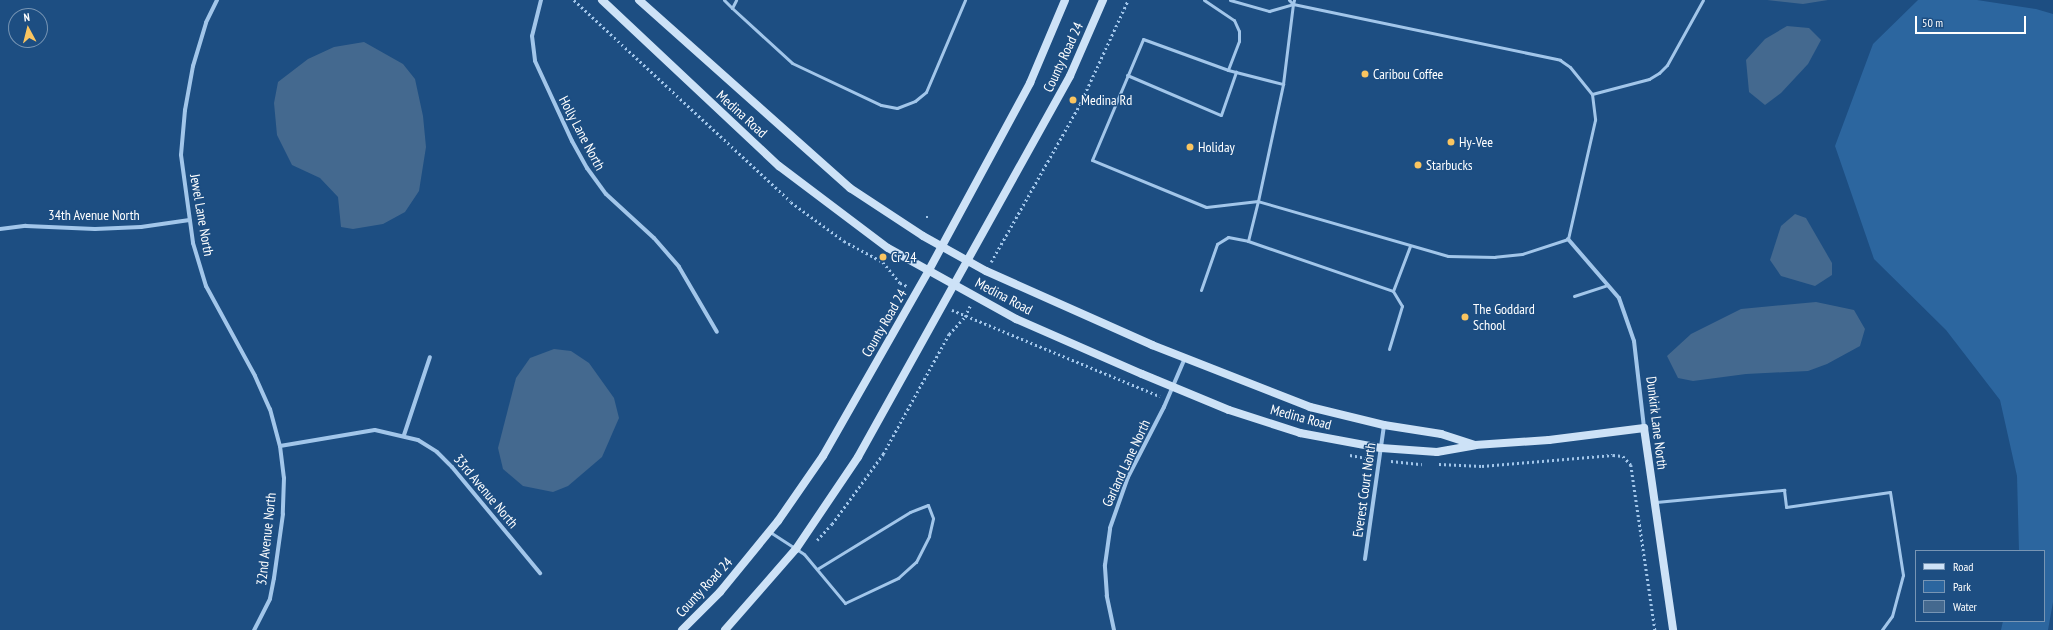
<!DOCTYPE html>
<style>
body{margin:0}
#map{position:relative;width:2053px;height:630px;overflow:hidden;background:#1d4e82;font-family:"PT Sans Narrow",sans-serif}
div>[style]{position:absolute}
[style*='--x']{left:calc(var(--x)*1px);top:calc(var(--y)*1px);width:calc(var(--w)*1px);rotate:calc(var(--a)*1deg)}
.green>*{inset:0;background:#2c669f}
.water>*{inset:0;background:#44698f}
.path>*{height:2.5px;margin-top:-1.25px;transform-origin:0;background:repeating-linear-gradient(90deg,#a2c6ea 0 2px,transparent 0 5px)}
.lane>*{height:3px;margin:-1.5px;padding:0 1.5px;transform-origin:1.5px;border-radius:1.5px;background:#a2c6ea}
.street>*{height:4px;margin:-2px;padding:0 2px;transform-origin:2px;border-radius:2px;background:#a2c6ea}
.secondary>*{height:8px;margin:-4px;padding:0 4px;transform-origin:4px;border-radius:4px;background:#cde2f7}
.dots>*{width:11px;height:11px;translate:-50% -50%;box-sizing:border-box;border:2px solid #1d4e82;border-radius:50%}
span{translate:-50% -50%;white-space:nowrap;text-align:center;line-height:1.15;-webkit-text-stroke:3px #1d4e82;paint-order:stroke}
.street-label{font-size:14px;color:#fff}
.poi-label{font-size:14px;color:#fff}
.left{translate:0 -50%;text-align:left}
.legend{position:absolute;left:1915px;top:550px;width:130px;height:72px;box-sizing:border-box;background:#1d4e82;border:1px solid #7795b4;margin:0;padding:5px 7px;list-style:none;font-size:12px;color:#fff}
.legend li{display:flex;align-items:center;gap:8px;height:20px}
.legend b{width:20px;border:1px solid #7795b4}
.north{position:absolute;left:8px;top:8px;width:40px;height:40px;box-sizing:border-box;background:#1d4e82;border:1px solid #7795b4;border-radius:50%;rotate:353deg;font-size:11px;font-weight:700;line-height:16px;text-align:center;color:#fff}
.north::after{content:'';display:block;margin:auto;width:14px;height:18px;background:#fac560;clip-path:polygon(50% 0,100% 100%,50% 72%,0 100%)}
.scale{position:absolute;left:1915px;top:16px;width:111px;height:18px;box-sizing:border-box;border:2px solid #fff;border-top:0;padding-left:5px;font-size:12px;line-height:14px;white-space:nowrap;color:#fff;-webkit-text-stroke:3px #1d4e82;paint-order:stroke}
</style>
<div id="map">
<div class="green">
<div style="clip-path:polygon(1918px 0,1977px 0,2036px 9px,2053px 14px,2053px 602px,2048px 630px,2001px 630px,2003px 621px,2044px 621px,2044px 551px,2019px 551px,2017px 476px,2000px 400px,1946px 330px,1874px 259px,1835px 146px,1873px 44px)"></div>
</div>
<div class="water">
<div style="clip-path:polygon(1767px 0,1828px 0,1803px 4px)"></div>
<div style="clip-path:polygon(1787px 26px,1809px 28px,1821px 40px,1808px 64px,1781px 93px,1765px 105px,1749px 92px,1746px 60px,1765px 39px)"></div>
<div style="clip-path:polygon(364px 42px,403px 64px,415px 79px,423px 116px,426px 147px,419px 191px,405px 212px,383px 224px,353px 229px,341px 227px,338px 197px,320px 178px,292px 165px,277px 135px,274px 103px,278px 82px,308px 59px,334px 47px)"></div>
<div style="clip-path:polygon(1795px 214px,1806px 218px,1832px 263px,1832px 275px,1815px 286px,1781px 276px,1770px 260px,1781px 226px)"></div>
<div style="clip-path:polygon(1816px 302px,1854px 310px,1865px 329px,1860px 346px,1827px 364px,1808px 371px,1746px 374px,1693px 381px,1678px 378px,1667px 356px,1691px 334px,1741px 309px)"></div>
<div style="clip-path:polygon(554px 349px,571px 351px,589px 363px,614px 398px,619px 418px,602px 457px,568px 486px,553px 492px,523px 486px,503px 469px,498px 448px,516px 378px,530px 358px)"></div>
</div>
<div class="path">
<div style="--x:574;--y:0;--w:296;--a:42.9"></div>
<div style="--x:791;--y:202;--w:66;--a:36.3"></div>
<div style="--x:844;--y:241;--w:44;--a:28.3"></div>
<div style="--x:883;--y:262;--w:27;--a:51"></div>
<div style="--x:900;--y:283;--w:8;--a:23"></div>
<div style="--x:926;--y:217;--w:4;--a:0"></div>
<div style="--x:991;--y:262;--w:181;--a:-60.6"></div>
<div style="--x:1080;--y:104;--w:115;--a:-65.2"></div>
<div style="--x:952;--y:310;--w:225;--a:22.5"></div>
<div style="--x:1350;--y:455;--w:20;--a:11"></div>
<div style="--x:1391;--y:461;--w:31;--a:6"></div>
<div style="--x:1439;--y:464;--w:43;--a:2.7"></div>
<div style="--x:1482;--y:466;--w:131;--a:-4.8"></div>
<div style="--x:1613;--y:455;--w:10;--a:6"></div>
<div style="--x:1623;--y:456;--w:12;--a:48"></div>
<div style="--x:1631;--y:465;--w:167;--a:81.7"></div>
<div style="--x:817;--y:540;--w:22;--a:-47"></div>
<div style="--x:832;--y:524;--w:87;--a:-53.9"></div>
<div style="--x:883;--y:454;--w:137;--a:-61.2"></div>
<div style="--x:949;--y:334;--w:23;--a:-47"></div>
<div style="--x:965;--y:317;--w:12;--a:-66"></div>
</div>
<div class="lane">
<div style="--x:724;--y:0;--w:11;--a:45"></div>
<div style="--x:732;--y:8;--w:9;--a:-63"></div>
<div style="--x:1204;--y:0;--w:36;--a:34"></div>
<div style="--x:1234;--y:20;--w:12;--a:66"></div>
<div style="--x:1239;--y:31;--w:10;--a:90"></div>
<div style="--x:1239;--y:41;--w:31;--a:111"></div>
<div style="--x:1230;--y:0;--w:41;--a:15.8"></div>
<div style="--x:1269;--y:11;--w:25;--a:-16"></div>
<div style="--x:1293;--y:4;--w:273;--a:11.8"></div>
<div style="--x:1560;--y:60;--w:12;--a:35"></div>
<div style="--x:1570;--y:67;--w:35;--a:51"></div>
<div style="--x:1592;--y:94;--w:26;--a:83"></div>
<div style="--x:1595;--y:120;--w:122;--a:102.8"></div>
<div style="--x:1568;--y:239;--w:48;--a:161.9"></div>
<div style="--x:1522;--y:254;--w:27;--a:174"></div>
<div style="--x:1495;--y:257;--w:47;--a:-178.8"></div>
<div style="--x:1448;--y:256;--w:198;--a:-163.9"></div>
<div style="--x:1258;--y:201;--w:120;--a:-77.9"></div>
<div style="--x:1283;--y:84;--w:81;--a:-82.9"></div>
<div style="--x:1293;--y:4;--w:4;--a:-76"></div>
<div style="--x:1289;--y:0;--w:6;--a:45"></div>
<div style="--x:732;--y:8;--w:81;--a:42.5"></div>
<div style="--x:792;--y:63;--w:98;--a:25.3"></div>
<div style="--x:881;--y:105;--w:16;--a:11"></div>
<div style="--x:897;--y:108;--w:19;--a:-21"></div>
<div style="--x:915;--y:101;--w:14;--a:-39"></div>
<div style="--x:926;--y:92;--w:100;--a:-67"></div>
<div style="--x:1127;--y:75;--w:102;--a:23.1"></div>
<div style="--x:1221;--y:115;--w:46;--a:-70.8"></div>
<div style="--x:1592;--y:94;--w:59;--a:-14.7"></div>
<div style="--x:1649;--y:79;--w:12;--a:-31"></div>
<div style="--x:1659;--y:73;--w:11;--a:-45"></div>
<div style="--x:1667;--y:65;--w:74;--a:-61"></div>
<div style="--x:1248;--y:241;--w:153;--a:19"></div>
<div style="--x:1393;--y:291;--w:48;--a:-69.3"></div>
<div style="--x:1201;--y:290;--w:49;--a:-70.8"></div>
<div style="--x:1217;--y:244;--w:13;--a:-32"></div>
<div style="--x:1228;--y:237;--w:20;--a:11"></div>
<div style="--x:1248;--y:241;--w:41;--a:-76"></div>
<div style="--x:1258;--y:201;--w:52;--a:173.4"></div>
<div style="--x:1206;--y:207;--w:123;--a:-157.6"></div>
<div style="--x:1092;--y:160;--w:131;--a:-67.1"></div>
<div style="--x:1143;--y:39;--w:90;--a:20"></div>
<div style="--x:1228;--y:70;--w:57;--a:14.3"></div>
<div style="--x:1574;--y:296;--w:35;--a:-18"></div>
<div style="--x:1389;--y:349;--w:45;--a:-73.2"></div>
<div style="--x:1402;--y:306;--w:17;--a:-121"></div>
<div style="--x:1656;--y:502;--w:129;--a:-5.4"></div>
<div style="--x:1784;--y:490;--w:17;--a:83"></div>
<div style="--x:1786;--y:507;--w:105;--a:-8.2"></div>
<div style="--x:1890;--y:492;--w:84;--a:81.1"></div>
<div style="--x:1903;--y:575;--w:42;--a:105"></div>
<div style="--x:1892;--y:616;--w:17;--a:126"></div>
<div style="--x:770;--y:532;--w:40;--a:32.9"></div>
<div style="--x:804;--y:554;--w:64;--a:50.1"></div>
<div style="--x:845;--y:603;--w:59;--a:-25.3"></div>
<div style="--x:898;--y:578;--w:24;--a:-42"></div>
<div style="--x:916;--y:562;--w:29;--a:-63"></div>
<div style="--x:929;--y:536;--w:18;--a:-77"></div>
<div style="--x:933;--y:518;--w:14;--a:-111"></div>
<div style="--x:928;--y:505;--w:19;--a:159"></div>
<div style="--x:910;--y:512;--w:109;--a:148.5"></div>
</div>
<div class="street">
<div style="--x:217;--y:0;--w:25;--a:116"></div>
<div style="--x:206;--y:23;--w:45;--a:106.8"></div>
<div style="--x:193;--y:66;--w:45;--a:100.3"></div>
<div style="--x:185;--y:110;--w:45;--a:95.1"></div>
<div style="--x:181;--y:155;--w:89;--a:82.2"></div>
<div style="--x:193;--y:243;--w:45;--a:73.2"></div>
<div style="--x:206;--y:286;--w:102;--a:61.4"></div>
<div style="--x:255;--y:376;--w:36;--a:66"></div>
<div style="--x:270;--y:409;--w:38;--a:75"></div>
<div style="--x:280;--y:446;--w:32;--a:83"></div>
<div style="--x:284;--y:478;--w:36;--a:92"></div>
<div style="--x:283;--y:514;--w:65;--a:98"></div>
<div style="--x:274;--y:578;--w:21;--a:101"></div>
<div style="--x:270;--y:599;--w:35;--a:117"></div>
<div style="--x:541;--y:0;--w:37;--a:104"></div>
<div style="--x:532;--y:36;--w:25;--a:83"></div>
<div style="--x:535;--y:61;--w:88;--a:65.2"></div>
<div style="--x:572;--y:141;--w:31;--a:61"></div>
<div style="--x:587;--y:168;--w:32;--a:54"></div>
<div style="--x:606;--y:194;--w:65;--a:42.5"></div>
<div style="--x:654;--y:238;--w:38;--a:49"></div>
<div style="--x:679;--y:267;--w:75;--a:59.7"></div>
<div style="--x:0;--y:229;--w:26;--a:-7"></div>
<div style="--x:26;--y:226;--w:69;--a:2.5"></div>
<div style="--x:95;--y:229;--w:46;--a:-2.5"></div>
<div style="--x:141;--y:227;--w:49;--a:-8.3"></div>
<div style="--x:1568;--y:239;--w:78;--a:49.2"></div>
<div style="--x:1619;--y:298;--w:46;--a:70.8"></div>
<div style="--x:1634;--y:341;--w:88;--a:83.4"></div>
<div style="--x:404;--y:435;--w:82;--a:-71.6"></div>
<div style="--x:280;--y:446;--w:96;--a:-9.6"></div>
<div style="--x:375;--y:430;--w:44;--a:13.1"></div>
<div style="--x:418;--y:440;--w:22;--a:32"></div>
<div style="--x:437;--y:452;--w:21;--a:45"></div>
<div style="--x:452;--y:467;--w:138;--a:50.3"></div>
<div style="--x:1365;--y:559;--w:135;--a:-81.9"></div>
<div style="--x:1114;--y:630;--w:35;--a:-102"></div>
<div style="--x:1107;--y:596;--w:31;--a:-94"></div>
<div style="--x:1105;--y:565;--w:37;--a:-82"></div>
<div style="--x:1110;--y:528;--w:54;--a:-70.6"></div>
<div style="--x:1128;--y:477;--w:79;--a:-62.8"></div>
<div style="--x:1164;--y:407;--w:53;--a:-66.8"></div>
</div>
<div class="secondary">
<div style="--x:602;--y:0;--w:243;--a:43.2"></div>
<div style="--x:779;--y:166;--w:136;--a:37"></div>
<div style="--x:888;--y:248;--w:146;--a:29"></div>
<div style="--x:1016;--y:319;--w:137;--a:23.6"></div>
<div style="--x:1142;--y:374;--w:94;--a:22.5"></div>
<div style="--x:1229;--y:410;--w:75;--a:17.9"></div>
<div style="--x:1300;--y:433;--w:82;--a:10.5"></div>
<div style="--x:1381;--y:448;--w:56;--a:4.1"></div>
<div style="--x:1437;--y:452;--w:39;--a:-10"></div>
<div style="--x:1475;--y:445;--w:74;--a:-3.9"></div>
<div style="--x:1549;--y:440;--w:96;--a:-7.2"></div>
<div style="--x:1644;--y:428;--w:204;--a:81.8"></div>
<div style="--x:639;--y:0;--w:283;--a:41.7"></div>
<div style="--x:850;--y:188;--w:87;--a:33.3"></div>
<div style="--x:923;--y:236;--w:72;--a:29.1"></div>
<div style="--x:986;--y:271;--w:182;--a:24"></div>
<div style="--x:1152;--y:345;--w:170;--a:21.4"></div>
<div style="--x:1310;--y:407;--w:76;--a:13.7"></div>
<div style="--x:1384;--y:425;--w:58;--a:9"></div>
<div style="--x:1441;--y:434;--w:35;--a:18"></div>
<div style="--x:682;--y:630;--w:54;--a:-45"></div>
<div style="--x:720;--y:592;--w:92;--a:-50.8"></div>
<div style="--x:778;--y:521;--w:79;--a:-55.3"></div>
<div style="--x:823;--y:456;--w:214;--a:-60.3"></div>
<div style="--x:929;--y:270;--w:213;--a:-61.6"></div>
<div style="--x:1030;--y:83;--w:90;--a:-67.1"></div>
<div style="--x:725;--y:630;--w:108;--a:-48.8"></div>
<div style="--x:796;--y:549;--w:111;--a:-56"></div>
<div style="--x:858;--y:457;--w:436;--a:-60.9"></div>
<div style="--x:1070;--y:76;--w:83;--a:-66.5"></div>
</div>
<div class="dots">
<div style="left:1365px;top:74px;background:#fac560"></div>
<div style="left:1073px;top:100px;background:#fac560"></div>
<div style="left:1451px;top:142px;background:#fac560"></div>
<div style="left:1190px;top:147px;background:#fac560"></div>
<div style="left:1418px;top:165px;background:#fac560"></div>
<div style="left:883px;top:257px;background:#fac560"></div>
<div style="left:1465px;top:317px;background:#fac560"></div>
</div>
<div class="street-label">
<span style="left:1063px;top:57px;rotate:-65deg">County Road 24</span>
<span style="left:742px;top:114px;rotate:42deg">Medina Road</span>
<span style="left:582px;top:133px;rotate:62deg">Holly Lane North</span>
<span style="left:94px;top:215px">34th Avenue North</span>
<span style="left:202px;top:215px;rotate:80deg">Jewel Lane North</span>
<span style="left:1004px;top:296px;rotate:28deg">Medina Road</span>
<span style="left:884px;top:323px;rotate:-60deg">County Road 24</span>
<span style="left:1301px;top:417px;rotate:15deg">Medina Road</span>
<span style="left:1657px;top:423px;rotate:83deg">Dunkirk Lane North</span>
<span style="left:1126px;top:463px;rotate:-65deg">Garland Lane North</span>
<span style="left:1364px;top:490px;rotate:-82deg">Everest Court North</span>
<span style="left:486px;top:491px;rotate:50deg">33rd Avenue North</span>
<span style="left:266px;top:539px;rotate:-84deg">32nd Avenue North</span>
<span style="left:704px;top:587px;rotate:-47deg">County Road 24</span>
</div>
<div class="poi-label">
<span class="left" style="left:1373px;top:74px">Caribou Coffee</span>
<span class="left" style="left:1081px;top:100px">Medina Rd</span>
<span class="left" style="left:1459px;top:142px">Hy-Vee</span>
<span class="left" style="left:1198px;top:147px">Holiday</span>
<span class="left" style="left:1426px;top:165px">Starbucks</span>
<span class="left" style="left:891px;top:257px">Cr 24</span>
<span class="left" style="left:1473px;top:317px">The Goddard<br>School</span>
</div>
<ul class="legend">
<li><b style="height:5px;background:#cde2f7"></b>Road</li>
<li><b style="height:11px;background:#2c669f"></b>Park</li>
<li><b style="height:11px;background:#44698f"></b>Water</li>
</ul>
<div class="north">N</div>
<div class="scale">50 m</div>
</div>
